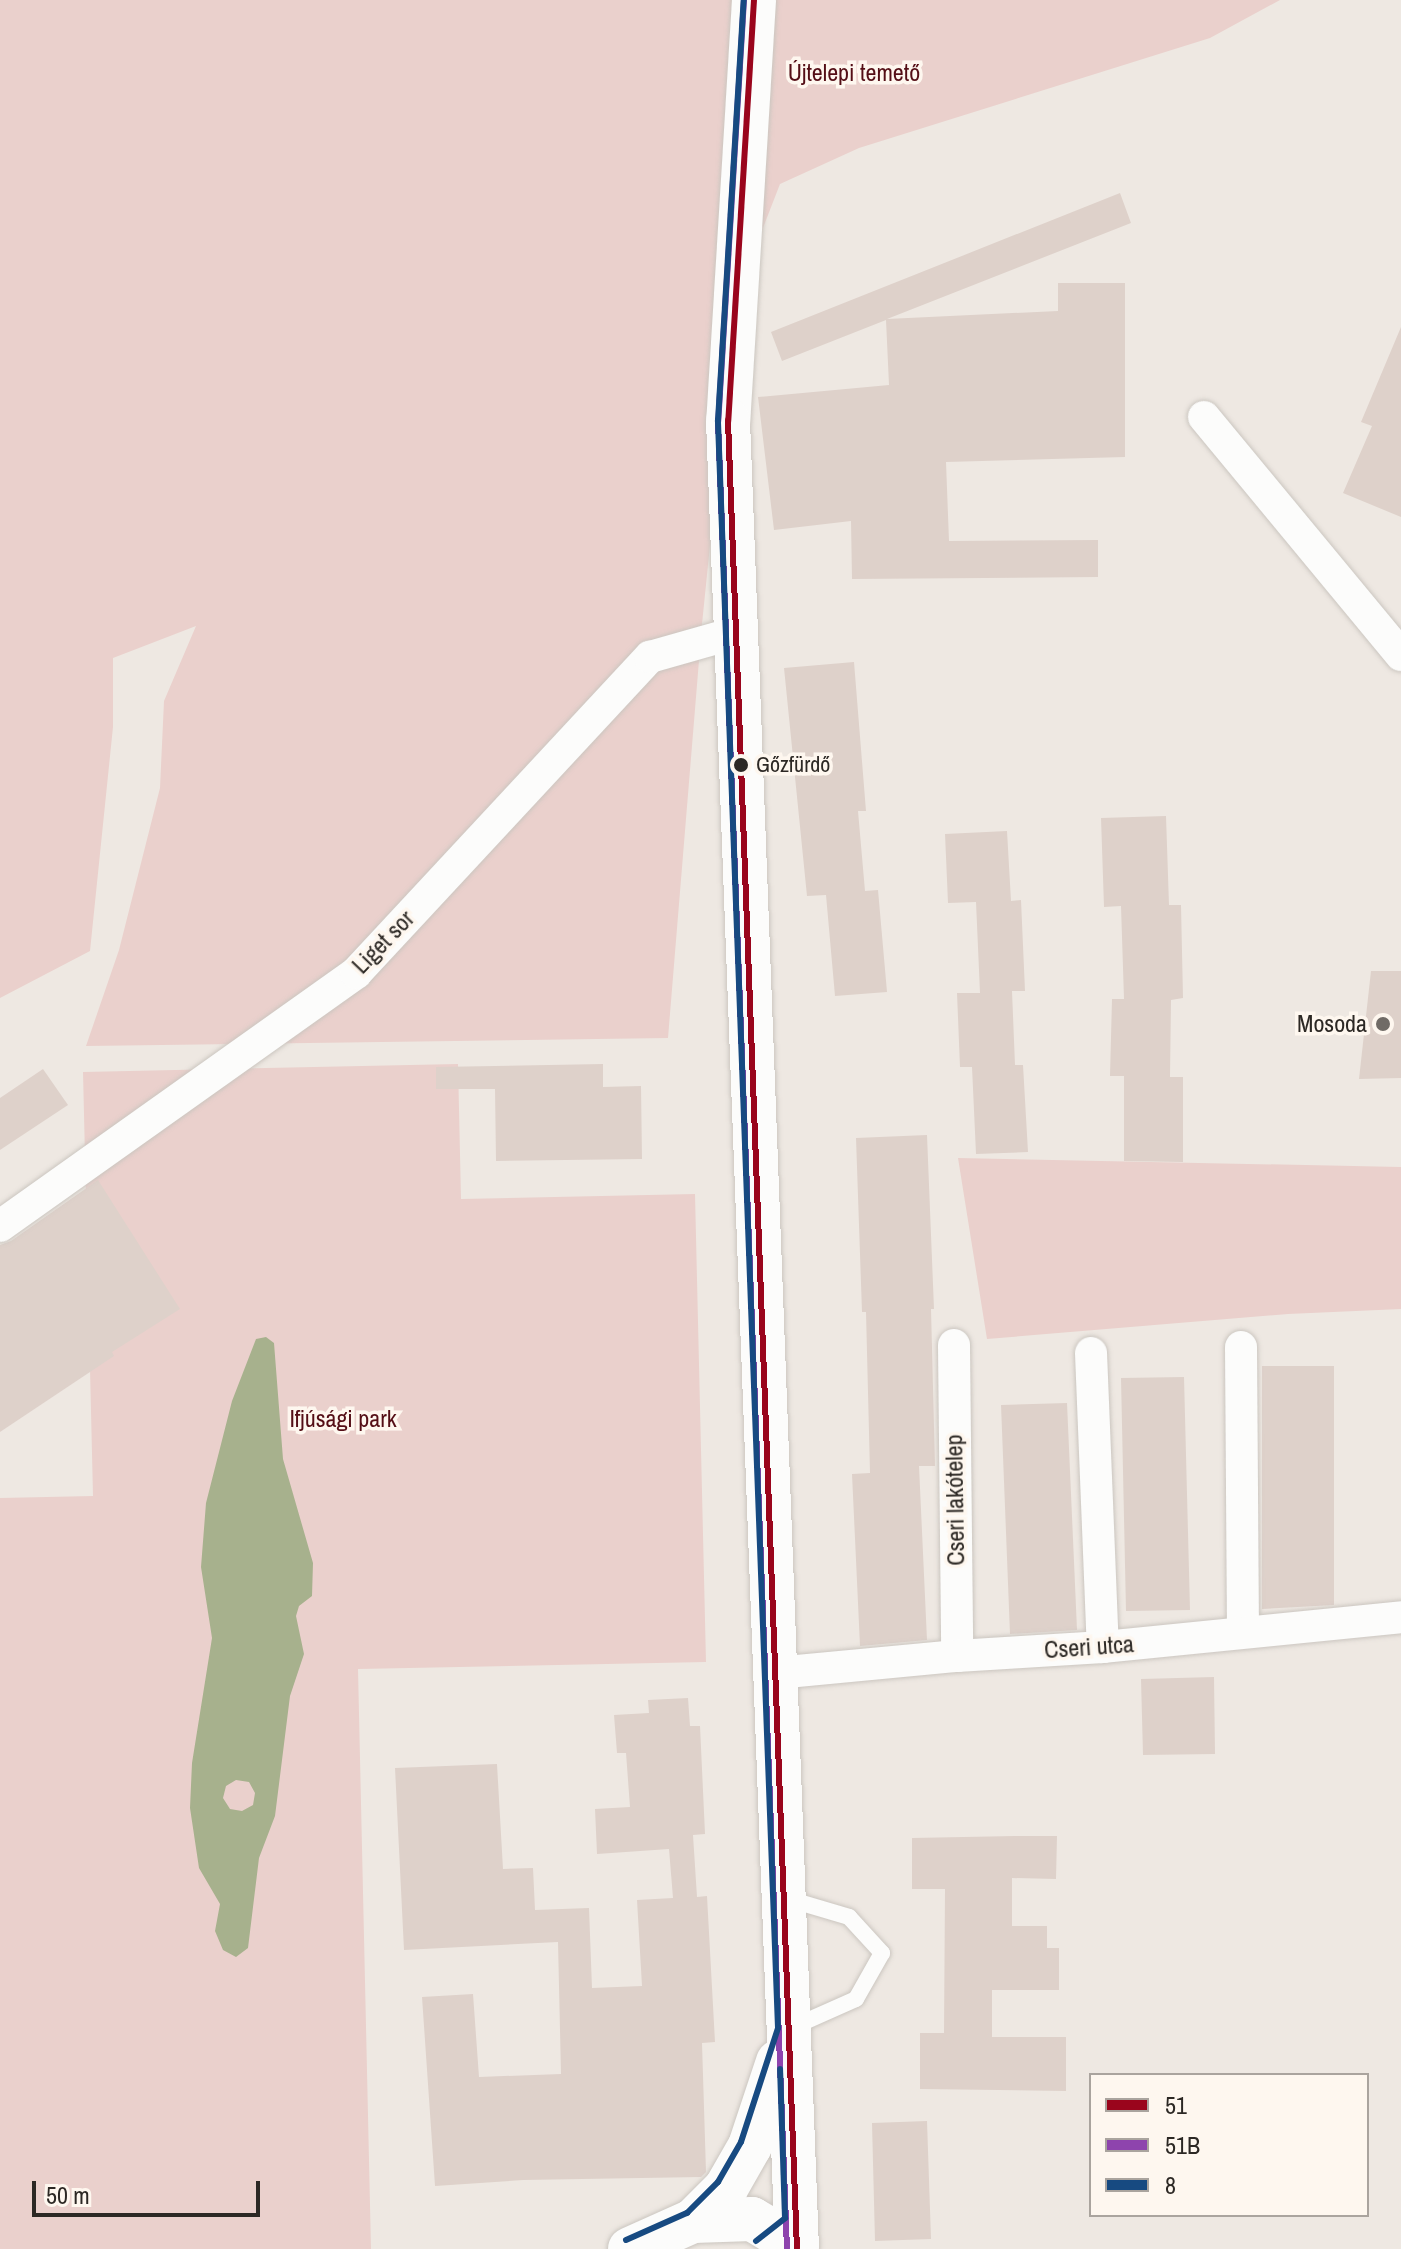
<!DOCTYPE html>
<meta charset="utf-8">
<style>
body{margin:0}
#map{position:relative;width:1401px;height:2249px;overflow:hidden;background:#eee8e2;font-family:"Archivo Narrow",sans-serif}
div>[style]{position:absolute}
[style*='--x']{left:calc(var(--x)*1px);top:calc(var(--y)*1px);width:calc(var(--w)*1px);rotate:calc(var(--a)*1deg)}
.green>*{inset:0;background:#ead0cc}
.water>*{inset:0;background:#a7b18d}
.building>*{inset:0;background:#ded1ca}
.roads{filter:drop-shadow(0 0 2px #cbc6c0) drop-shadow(0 0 2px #cbc6c0)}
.lane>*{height:16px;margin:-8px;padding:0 8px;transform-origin:8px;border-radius:8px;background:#fcfcfb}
.street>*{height:32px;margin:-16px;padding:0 16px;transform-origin:16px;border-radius:16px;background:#fcfcfb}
.secondary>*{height:44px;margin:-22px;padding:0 22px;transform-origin:22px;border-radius:22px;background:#fcfcfb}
.bus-1>*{height:6px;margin:-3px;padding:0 3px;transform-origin:3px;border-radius:3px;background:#9a051c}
.bus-2>*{height:6px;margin:-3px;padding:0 3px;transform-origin:3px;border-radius:3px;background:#8e44ad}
.bus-3>*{height:6px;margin:-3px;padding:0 3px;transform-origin:3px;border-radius:3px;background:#174a81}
.dots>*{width:22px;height:22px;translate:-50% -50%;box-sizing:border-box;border:4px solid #fef7ef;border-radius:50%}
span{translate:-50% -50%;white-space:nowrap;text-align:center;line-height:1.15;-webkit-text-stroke:7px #fef7ef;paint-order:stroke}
.bus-label{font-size:22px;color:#2c2824}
.left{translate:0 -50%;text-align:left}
.park-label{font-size:24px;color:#540e16}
.street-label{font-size:24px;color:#2c2824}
.poi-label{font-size:24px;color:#2c2824}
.right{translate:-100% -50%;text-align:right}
.legend{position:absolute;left:1089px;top:2073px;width:280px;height:144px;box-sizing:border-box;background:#fef7ef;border:2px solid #aaa49e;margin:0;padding:10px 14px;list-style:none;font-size:24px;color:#2c2824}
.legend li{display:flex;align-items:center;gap:16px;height:40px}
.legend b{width:40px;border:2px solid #aaa49e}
.scale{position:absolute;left:32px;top:2181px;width:228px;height:36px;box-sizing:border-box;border:4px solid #2c2824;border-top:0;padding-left:10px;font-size:24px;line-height:28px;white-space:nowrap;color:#2c2824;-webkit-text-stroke:6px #fef7ef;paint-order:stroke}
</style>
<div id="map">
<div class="green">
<div style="clip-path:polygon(0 0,1280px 0,1210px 38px,859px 148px,780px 184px,735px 300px,702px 624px,668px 1038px,86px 1046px,119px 950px,160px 788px,164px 701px,196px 626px,113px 658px,113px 727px,90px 951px,0 998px)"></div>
<div style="clip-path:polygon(458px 1064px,461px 1199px,695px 1194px,706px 1662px,358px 1669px,371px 2249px,0 2249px,0 1498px,93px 1496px,83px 1072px)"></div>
<div style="clip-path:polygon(958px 1158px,1401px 1167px,1401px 1309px,1288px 1314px,987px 1339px)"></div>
</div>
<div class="water">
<div style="clip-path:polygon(evenodd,266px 1337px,274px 1343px,283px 1459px,313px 1563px,312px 1596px,299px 1606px,296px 1616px,304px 1654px,290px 1696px,275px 1816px,259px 1858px,248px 1948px,236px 1957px,223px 1950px,215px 1931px,220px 1904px,199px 1868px,190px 1808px,192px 1763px,212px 1638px,201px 1567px,206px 1503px,232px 1401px,256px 1339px,266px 1337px,236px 1780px,249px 1782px,255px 1793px,253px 1805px,242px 1811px,230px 1809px,223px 1798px,226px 1786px,236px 1780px)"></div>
</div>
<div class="building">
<div style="clip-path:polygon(1120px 193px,1131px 223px,887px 319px,1058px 311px,1058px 283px,1125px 283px,1125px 457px,946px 462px,949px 541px,1098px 540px,1098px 577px,852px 579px,851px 521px,774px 530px,758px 397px,889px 385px,886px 320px,782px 361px,771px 332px)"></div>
<div style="clip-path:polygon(1401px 327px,1401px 517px,1343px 493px,1372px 426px,1361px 422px)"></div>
<div style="clip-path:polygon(854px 662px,866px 811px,858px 811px,865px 891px,878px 890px,887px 992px,835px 996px,826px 895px,807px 896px,784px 668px)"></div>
<div style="clip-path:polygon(1166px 816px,1169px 905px,1181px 905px,1183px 998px,1171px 1000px,1170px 1077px,1183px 1077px,1183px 1162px,1124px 1161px,1124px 1076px,1110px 1076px,1112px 999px,1124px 999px,1121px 906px,1104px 907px,1101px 818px)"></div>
<div style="clip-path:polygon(1007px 831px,1011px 901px,1021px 900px,1025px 991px,1012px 991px,1015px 1065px,1023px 1065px,1028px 1152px,976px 1154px,972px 1067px,960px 1067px,957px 993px,980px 993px,976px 902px,948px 903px,945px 834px)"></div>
<div style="clip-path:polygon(1371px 971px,1401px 971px,1401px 1078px,1359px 1079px)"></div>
<div style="clip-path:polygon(603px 1064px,603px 1087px,641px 1086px,642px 1159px,496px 1161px,495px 1089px,436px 1089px,436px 1067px)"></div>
<div style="clip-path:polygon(43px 1069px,68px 1105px,0 1150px,0 1098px)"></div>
<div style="clip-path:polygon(927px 1135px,934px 1309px,931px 1309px,935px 1466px,919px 1466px,927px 1640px,860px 1646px,852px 1474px,870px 1473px,866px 1312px,862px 1312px,856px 1138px)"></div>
<div style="clip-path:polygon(98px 1180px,180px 1309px,112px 1352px,114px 1356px,0 1432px,0 1245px,11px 1241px)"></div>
<div style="clip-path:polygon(1262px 1366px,1334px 1366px,1334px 1605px,1262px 1609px)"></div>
<div style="clip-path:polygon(1184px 1377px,1190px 1610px,1126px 1611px,1121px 1378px)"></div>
<div style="clip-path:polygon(1067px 1403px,1077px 1630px,1010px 1634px,1001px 1405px)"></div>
<div style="clip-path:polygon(1214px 1677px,1215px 1754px,1143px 1755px,1141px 1679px)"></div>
<div style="clip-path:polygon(688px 1698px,690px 1726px,700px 1726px,705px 1834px,693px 1835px,697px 1897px,707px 1896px,715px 2042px,702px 2043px,706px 2172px,701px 2177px,523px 2180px,435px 2186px,422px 1997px,473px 1994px,479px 2077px,561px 2074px,558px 1942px,404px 1950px,395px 1768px,497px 1764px,503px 1869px,533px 1868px,535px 1910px,589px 1908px,592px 1988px,642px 1986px,637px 1900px,673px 1898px,669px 1849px,597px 1854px,595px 1809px,630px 1807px,626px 1753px,617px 1753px,614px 1715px,649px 1713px,648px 1700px)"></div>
<div style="clip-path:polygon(1015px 1836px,1057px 1836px,1056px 1879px,1012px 1878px,1012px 1926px,1047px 1926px,1047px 1948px,1059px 1948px,1059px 1990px,992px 1990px,992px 2037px,1066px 2037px,1066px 2091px,920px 2089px,920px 2033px,944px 2033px,945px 1889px,912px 1889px,912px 1838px)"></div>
<div style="clip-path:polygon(927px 2121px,931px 2239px,875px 2241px,872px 2123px)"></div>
</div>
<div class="roads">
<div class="lane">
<div style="--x:785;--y:1898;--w:67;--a:16.5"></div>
<div style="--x:849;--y:1917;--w:49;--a:47.5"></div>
<div style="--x:882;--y:1953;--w:53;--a:119.5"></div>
<div style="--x:856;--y:1999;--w:69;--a:156"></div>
</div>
<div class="street">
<div style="--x:1204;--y:417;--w:309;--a:50.4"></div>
<div style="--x:0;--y:1226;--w:437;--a:-35.4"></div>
<div style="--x:356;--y:973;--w:432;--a:-47.1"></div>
<div style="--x:650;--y:657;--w:87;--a:-15.9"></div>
<div style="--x:954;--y:1345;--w:311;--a:89.4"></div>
<div style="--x:1241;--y:1347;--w:285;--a:89.6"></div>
<div style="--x:1091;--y:1353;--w:294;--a:87.7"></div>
<div style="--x:776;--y:1673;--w:182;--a:-5.4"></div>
<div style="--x:957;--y:1656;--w:146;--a:-3.5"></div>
<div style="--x:1103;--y:1647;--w:300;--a:-5.7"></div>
</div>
<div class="secondary">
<div style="--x:754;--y:0;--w:421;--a:93.5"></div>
<div style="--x:728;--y:420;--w:1830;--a:87.84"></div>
<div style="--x:693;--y:2221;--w:47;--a:-45"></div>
<div style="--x:726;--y:2188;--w:48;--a:-60.3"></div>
<div style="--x:750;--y:2146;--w:89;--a:-71.6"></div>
<div style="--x:630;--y:2249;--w:69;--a:-24"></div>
<div style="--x:693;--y:2221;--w:59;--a:-1.9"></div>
<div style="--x:752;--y:2219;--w:31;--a:31"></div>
</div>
</div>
<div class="bus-1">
<div style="--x:754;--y:0;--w:421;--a:93.5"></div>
<div style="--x:728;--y:420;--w:1830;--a:87.84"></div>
</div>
<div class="bus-2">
<div style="--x:744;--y:0;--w:421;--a:93.5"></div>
<div style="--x:718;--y:420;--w:1830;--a:87.84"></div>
</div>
<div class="bus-3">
<div style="--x:626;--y:2240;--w:67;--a:-23.9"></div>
<div style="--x:687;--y:2213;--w:44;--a:-45"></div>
<div style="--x:718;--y:2182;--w:46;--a:-60.1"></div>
<div style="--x:741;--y:2142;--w:120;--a:-72"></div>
<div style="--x:778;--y:2028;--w:1609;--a:-92.14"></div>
<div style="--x:718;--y:420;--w:421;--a:-86.5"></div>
<div style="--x:756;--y:2241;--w:37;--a:-38"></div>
<div style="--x:785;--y:2218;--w:149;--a:-91.9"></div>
</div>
<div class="dots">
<div style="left:741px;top:765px;background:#2c2824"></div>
<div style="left:1383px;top:1024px;background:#706b66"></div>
</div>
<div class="bus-label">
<span class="left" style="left:756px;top:765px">Gőzfürdő</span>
</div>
<div class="park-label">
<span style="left:854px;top:73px">Újtelepi temető</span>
<span style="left:343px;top:1419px">Ifjúsági park</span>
</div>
<div class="street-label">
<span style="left:383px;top:942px;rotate:-46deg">Liget sor</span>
<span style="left:955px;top:1500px;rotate:-91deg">Cseri lakótelep</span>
<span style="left:1089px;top:1647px;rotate:-4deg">Cseri utca</span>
</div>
<div class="poi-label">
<span class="right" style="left:1367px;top:1024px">Mosoda</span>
</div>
<ul class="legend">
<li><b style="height:10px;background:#9a051c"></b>51</li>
<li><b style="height:10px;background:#8e44ad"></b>51B</li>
<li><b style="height:10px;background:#174a81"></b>8</li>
</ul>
<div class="scale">50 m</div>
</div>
